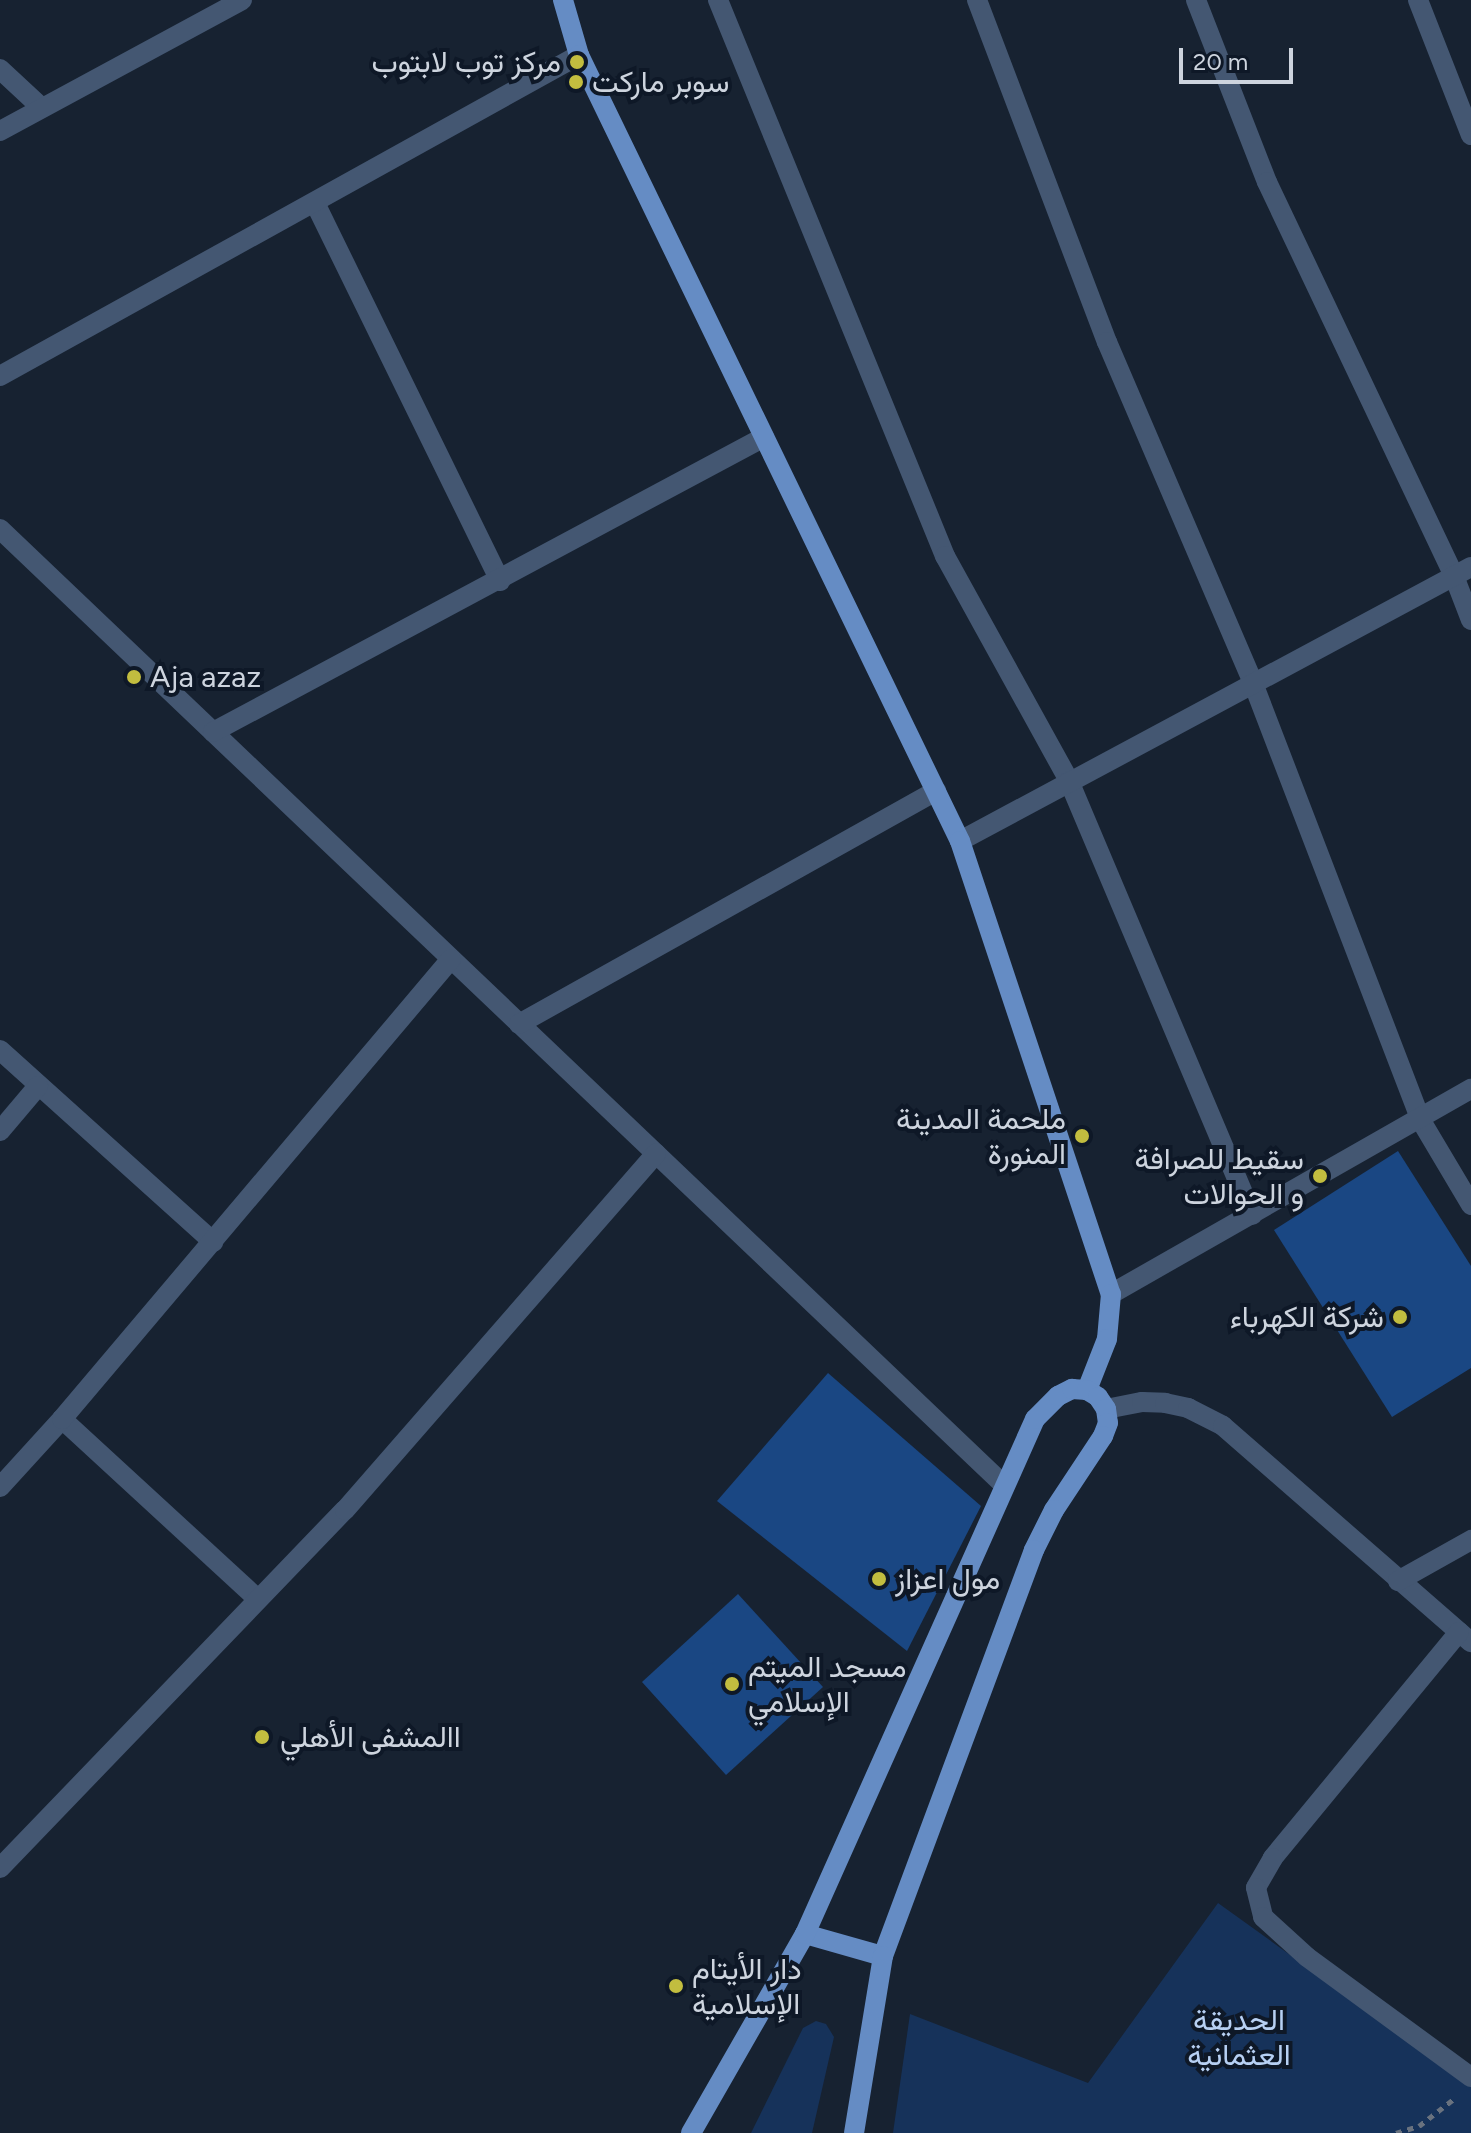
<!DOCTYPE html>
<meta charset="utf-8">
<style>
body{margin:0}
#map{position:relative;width:1471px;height:2133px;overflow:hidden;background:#172231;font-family:Figtree,Vazirmatn,sans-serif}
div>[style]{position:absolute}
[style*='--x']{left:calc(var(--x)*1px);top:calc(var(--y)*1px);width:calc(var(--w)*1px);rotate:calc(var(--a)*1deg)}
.green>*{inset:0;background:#16325a}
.building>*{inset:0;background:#1a4783}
.path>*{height:5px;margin-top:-2.5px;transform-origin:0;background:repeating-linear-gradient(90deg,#69727f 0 6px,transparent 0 12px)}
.minor>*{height:20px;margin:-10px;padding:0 10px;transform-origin:10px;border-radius:10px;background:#445772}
.tertiary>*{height:20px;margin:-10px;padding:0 10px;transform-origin:10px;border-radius:10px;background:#445772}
.primary>*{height:20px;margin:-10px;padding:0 10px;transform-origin:10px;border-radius:10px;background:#658cc4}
.dots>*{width:22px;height:22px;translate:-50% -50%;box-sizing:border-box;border:4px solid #0e1827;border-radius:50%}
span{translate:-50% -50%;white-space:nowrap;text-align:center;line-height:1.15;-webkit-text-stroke:8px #0e1827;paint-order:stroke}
.poi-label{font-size:30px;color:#cdd4de}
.right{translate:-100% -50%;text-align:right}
.left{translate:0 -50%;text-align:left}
.park-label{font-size:30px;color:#b7d0f3}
.scale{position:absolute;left:1179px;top:48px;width:114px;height:36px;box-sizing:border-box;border:4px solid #cdd4de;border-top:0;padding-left:10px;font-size:24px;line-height:28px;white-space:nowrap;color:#cdd4de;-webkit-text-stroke:6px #0e1827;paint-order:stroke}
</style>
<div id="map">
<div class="green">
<div style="clip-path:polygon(1218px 1903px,1471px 2085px,1471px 2133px,893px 2133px,910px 2014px,1088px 2083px)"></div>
<div style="clip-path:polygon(816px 2021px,826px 2024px,834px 2037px,812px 2133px,751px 2133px,803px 2028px)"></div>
</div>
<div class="building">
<div style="clip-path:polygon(1398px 1151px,1471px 1266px,1471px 1368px,1392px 1417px,1274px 1230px)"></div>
<div style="clip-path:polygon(828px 1373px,981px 1506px,907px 1651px,717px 1501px)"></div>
<div style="clip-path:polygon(738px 1594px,823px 1687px,726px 1775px,642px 1682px)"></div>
</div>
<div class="path">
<div style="--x:1396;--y:2133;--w:24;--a:-17"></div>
<div style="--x:1419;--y:2126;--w:46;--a:-37.9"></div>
</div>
<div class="minor">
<div style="--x:718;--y:0;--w:601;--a:67.79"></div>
<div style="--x:945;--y:556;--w:257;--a:61.1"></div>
<div style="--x:1069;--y:781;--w:471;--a:67.1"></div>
<div style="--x:977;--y:0;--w:366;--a:69.2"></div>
<div style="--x:1107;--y:342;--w:371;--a:66.8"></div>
<div style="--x:1253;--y:683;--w:467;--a:69"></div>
<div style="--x:1420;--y:1119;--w:100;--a:59.3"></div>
<div style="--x:1196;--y:0;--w:195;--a:68.7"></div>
<div style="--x:1267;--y:182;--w:436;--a:64.6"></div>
<div style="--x:1454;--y:576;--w:47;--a:68.9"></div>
<div style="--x:1418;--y:0;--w:145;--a:68.6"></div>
<div style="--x:0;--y:69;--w:57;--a:42.9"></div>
<div style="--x:0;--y:131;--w:275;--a:-28.4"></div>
<div style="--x:315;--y:203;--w:421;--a:63.9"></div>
<div style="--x:0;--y:376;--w:662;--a:-29"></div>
<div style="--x:0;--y:529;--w:1385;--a:43.6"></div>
<div style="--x:213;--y:732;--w:625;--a:-28.16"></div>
<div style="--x:960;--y:841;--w:580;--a:-28.2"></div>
<div style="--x:519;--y:1024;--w:478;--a:-29.2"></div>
<div style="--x:0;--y:1050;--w:287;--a:42"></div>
<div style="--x:0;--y:1131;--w:59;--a:-49.8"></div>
<div style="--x:1106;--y:1409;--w:37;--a:-11"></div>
<div style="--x:1142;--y:1402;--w:23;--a:2"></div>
<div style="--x:1165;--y:1403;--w:24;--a:12"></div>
<div style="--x:1188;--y:1408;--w:39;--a:27"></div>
<div style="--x:1223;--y:1426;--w:329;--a:41.1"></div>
<div style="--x:62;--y:1419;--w:266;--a:42.6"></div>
<div style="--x:0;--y:1487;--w:92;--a:-47.6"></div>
<div style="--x:62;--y:1419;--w:602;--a:-49.78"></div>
<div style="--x:1398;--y:1581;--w:84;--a:-29.3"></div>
<div style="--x:1459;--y:1632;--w:293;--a:129.5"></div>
<div style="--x:1273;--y:1858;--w:34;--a:120"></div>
<div style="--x:1256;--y:1888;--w:30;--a:76"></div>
<div style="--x:1263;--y:1917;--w:59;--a:42.3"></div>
<div style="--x:1307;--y:1957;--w:203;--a:36.2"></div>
<div style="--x:0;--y:1868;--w:497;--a:-46.1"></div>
<div style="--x:345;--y:1510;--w:473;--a:-48.9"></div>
</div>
<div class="tertiary">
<div style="--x:1111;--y:1294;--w:414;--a:-29.7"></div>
</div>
<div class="primary">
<div style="--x:563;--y:0;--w:57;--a:73.8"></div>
<div style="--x:579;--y:55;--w:873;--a:64.14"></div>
<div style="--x:960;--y:841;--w:478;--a:71.6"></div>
<div style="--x:1111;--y:1294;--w:45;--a:95.1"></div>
<div style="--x:1107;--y:1339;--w:55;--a:111.4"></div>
<div style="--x:805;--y:1934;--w:81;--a:15.8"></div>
<div style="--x:691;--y:2133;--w:229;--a:-60.2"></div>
<div style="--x:805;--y:1934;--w:564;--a:-65.93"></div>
<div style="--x:1035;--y:1419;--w:33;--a:-45"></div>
<div style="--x:1058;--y:1396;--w:16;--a:-27"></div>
<div style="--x:1072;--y:1389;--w:15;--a:4"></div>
<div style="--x:1087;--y:1390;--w:13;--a:32"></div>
<div style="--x:1098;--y:1397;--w:14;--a:56"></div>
<div style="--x:1106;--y:1409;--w:14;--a:82"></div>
<div style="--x:1108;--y:1423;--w:14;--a:111"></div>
<div style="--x:1103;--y:1436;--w:89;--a:123.5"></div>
<div style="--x:1054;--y:1510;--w:45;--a:116.6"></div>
<div style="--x:1034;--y:1550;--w:433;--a:110.4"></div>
<div style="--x:883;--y:1956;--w:179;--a:99.3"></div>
</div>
<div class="dots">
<div style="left:577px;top:62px;background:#c2bd3f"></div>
<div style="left:576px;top:82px;background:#c2bd3f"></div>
<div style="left:134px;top:677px;background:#c2bd3f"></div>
<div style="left:1082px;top:1136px;background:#c2bd3f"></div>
<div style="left:1320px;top:1176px;background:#c2bd3f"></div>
<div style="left:1400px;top:1317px;background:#c2bd3f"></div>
<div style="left:879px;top:1579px;background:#c2bd3f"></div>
<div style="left:732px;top:1684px;background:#c2bd3f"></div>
<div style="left:262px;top:1737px;background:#c2bd3f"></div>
<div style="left:676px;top:1986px;background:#c2bd3f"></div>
</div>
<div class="poi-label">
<span class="right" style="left:561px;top:62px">مركز توب لابتوب</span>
<span class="left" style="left:592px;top:82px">سوبر ماركت</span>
<span class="left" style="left:150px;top:677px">Aja azaz</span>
<span class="right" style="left:1066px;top:1136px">ملحمة المدينة<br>المنورة</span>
<span class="right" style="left:1304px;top:1176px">سقيط للصرافة<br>و الحوالات</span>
<span class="right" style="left:1384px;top:1317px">شركة الكهرباء</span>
<span class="left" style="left:895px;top:1579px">مول اعزاز</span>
<span class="left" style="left:748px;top:1684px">مسجد الميتم<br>الإسلامي</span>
<span class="left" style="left:280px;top:1737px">االمشفى الأهلي</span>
<span class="left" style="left:692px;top:1986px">دار الأيتام<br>الإسلامية</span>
</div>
<div class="park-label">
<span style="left:1239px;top:2037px">الحديقة<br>العثمانية</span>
</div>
<div class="scale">20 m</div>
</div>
